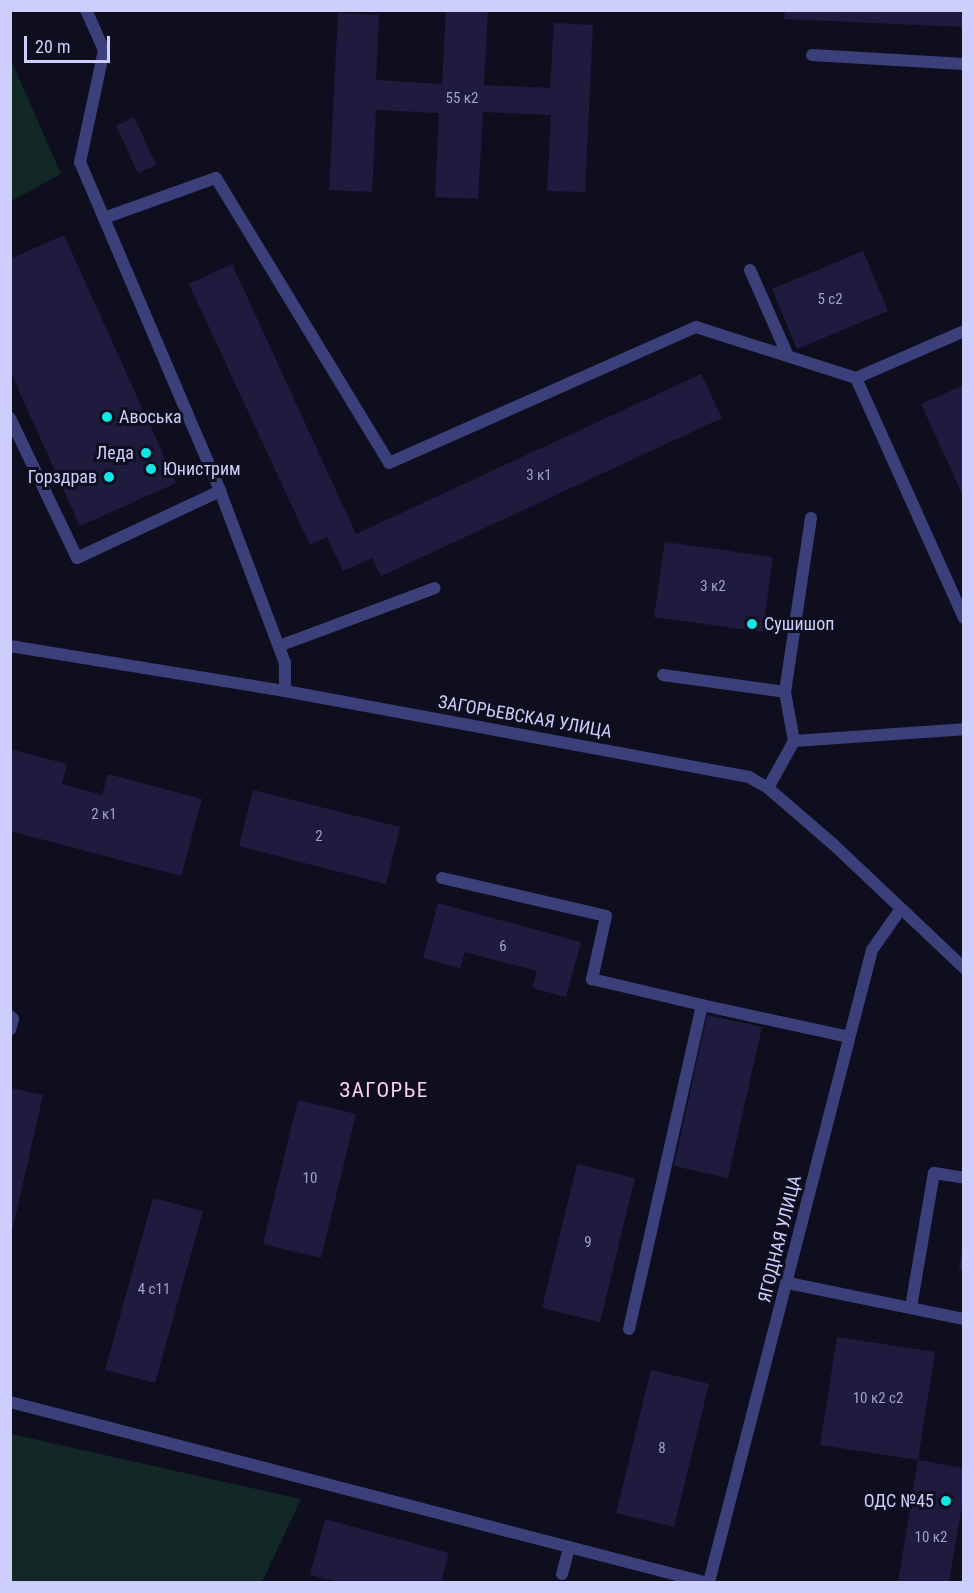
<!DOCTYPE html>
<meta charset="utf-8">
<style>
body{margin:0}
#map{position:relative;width:974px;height:1593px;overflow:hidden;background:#0f0e1f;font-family:"Roboto Condensed",sans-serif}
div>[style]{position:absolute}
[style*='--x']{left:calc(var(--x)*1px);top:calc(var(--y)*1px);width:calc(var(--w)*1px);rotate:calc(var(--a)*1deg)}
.green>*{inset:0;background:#112825}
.building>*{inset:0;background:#1e1b3e}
.service>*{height:12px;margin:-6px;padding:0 6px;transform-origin:6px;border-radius:6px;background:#3b407b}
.minor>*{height:12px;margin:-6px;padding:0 6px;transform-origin:6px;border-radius:6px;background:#3b407b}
.tertiary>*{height:12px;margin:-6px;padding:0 6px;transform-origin:6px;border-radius:6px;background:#3b407b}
.dots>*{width:16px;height:16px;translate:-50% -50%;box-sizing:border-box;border:3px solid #0f0e1f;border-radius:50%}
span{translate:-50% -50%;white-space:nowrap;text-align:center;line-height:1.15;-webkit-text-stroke:6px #0f0e1f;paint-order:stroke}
.number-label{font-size:15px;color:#a2a1cc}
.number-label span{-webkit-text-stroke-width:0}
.poi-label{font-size:18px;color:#cecefc}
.left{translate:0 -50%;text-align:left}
.right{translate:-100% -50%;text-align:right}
.street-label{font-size:18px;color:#cecefc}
.quarter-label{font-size:21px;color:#fcd0f1;letter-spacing:1.5px}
.frame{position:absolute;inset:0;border:12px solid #cecefc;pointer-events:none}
.scale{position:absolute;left:24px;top:36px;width:86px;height:27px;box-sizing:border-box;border:3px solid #cecefc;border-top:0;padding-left:8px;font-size:18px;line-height:21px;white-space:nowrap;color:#cecefc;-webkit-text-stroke:4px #0f0e1f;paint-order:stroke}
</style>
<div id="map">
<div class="green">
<div style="clip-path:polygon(11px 60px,61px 174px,11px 201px,10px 200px)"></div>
<div style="clip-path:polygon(11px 1434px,301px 1499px,262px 1582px,11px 1582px)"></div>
</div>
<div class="building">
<div style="clip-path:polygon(446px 10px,488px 10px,484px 85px,550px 88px,554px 23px,593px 25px,585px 192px,547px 191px,551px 115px,483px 112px,478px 199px,435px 197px,439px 113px,376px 110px,372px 192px,329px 190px,338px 13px,379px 15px,376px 80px,442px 84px)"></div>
<div style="clip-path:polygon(785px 10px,964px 10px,964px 27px,784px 19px)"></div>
<div style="clip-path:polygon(134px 117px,156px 165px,138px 173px,116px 126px)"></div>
<div style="clip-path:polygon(64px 235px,176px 483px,80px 526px,10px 371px,10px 259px)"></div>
<div style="clip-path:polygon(863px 251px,888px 311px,797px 349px,772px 289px)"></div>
<div style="clip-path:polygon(232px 264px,356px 534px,701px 374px,722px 418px,381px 576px,372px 558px,343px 571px,327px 537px,310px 545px,189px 284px)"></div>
<div style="clip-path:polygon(964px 385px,964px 498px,921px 404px)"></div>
<div style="clip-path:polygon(665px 542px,773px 557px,763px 632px,654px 617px)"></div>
<div style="clip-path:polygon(10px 749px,67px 764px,62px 784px,102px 795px,108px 774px,202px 799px,181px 876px,10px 831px)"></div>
<div style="clip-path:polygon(253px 790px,400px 827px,386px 884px,239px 846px)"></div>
<div style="clip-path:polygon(438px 903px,581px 942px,566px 997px,532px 988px,537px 971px,465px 952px,460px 968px,423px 958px)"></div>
<div style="clip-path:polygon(707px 1015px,762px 1027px,728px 1178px,674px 1166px)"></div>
<div style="clip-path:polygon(10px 1088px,43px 1095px,11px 1236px,10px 1236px)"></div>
<div style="clip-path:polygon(298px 1100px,356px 1114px,321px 1258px,263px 1244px)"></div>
<div style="clip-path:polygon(577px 1164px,635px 1178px,600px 1322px,542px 1308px)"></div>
<div style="clip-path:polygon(153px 1198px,203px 1211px,155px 1383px,105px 1370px)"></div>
<div style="clip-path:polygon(962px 1250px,964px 1250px,964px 1271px,959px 1270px)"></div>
<div style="clip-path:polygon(837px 1337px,935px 1352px,918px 1460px,820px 1445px)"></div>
<div style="clip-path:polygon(651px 1370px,709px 1384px,674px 1527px,616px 1513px)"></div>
<div style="clip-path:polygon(918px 1460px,964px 1468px,964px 1494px,949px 1582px,898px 1582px)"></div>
<div style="clip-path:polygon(325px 1519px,449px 1553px,441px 1582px,339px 1582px,310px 1575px)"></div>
</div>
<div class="service">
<div style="--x:86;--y:10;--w:44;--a:65.8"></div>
<div style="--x:104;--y:50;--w:115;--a:102.1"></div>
<div style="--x:80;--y:162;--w:358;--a:66.9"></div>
<div style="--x:220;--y:491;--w:184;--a:69.3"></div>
<div style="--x:285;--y:663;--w:28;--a:90"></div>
<div style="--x:812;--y:55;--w:152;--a:3.4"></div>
<div style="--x:104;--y:218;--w:119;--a:-19.7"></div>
<div style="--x:216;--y:178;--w:333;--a:58.7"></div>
<div style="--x:389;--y:463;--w:336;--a:-23.9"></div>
<div style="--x:696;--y:327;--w:168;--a:17.7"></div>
<div style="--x:856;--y:378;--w:118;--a:-23.5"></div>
<div style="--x:750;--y:270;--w:94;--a:66.2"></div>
<div style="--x:856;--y:378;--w:263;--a:65.8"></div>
<div style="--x:10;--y:418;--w:155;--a:64.4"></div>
<div style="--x:77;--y:558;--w:158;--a:-25.1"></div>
<div style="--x:279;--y:646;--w:166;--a:-20.4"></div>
<div style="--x:663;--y:675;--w:123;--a:7.9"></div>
<div style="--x:785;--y:692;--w:50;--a:79.6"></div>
<div style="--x:785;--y:692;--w:176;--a:-81.5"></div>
<div style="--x:768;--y:788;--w:54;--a:-61"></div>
<div style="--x:794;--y:741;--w:170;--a:-4"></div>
<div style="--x:442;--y:878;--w:168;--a:13"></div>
<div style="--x:606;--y:916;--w:65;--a:102.5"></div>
<div style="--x:592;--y:979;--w:113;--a:13.3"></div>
<div style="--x:10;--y:1016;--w:4;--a:45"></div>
<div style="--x:13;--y:1019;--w:11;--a:105"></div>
<div style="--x:788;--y:1283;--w:180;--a:11.6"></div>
<div style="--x:911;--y:1307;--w:136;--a:-80.3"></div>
<div style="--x:934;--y:1173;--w:30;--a:9"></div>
<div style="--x:629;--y:1329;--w:332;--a:-77.3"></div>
<div style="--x:702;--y:1005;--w:150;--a:12.3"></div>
<div style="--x:10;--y:1402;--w:717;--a:14.54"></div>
<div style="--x:562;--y:1574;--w:28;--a:-75"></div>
</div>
<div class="minor">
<div style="--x:709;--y:1582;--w:653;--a:-75.54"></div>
<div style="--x:872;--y:950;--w:49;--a:-55"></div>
</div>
<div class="tertiary">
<div style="--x:10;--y:646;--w:279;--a:9.3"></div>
<div style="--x:285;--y:691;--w:472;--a:10.5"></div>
<div style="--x:749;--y:777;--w:22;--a:30"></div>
<div style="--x:768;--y:788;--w:87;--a:40.8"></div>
<div style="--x:834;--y:845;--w:179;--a:43.4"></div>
</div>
<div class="dots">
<div style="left:107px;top:417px;background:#0ee8e6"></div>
<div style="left:146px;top:453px;background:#0ee8e6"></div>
<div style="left:151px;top:469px;background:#0ee8e6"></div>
<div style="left:109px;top:477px;background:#0ee8e6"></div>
<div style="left:752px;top:624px;background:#0ee8e6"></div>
<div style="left:946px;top:1501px;background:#0ee8e6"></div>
</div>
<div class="number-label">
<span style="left:462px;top:99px">55 к2</span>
<span style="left:830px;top:300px">5 с2</span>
<span style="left:539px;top:476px">3 к1</span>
<span style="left:713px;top:587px">3 к2</span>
<span style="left:104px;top:815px">2 к1</span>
<span style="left:319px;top:837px">2</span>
<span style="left:503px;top:947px">6</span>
<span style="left:310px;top:1179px">10</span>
<span style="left:588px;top:1243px">9</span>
<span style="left:154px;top:1290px">4 с11</span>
<span style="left:878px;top:1399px">10 к2 с2</span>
<span style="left:662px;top:1449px">8</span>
<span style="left:931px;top:1538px">10 к2</span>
</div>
<div class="poi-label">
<span class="left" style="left:119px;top:417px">Авоська</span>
<span class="right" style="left:134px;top:453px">Леда</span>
<span class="left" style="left:163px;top:469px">Юнистрим</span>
<span class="right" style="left:97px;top:477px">Горздрав</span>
<span class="left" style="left:764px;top:624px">Сушишоп</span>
<span class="right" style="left:934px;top:1501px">ОДС №45</span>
</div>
<div class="street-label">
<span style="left:525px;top:717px;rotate:10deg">ЗАГОРЬЕВСКАЯ УЛИЦА</span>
<span style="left:780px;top:1239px;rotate:-76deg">ЯГОДНАЯ УЛИЦА</span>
</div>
<div class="quarter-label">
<span style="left:384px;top:1090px">ЗАГОРЬЕ</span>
</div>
<div class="frame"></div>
<div class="scale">20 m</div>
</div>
